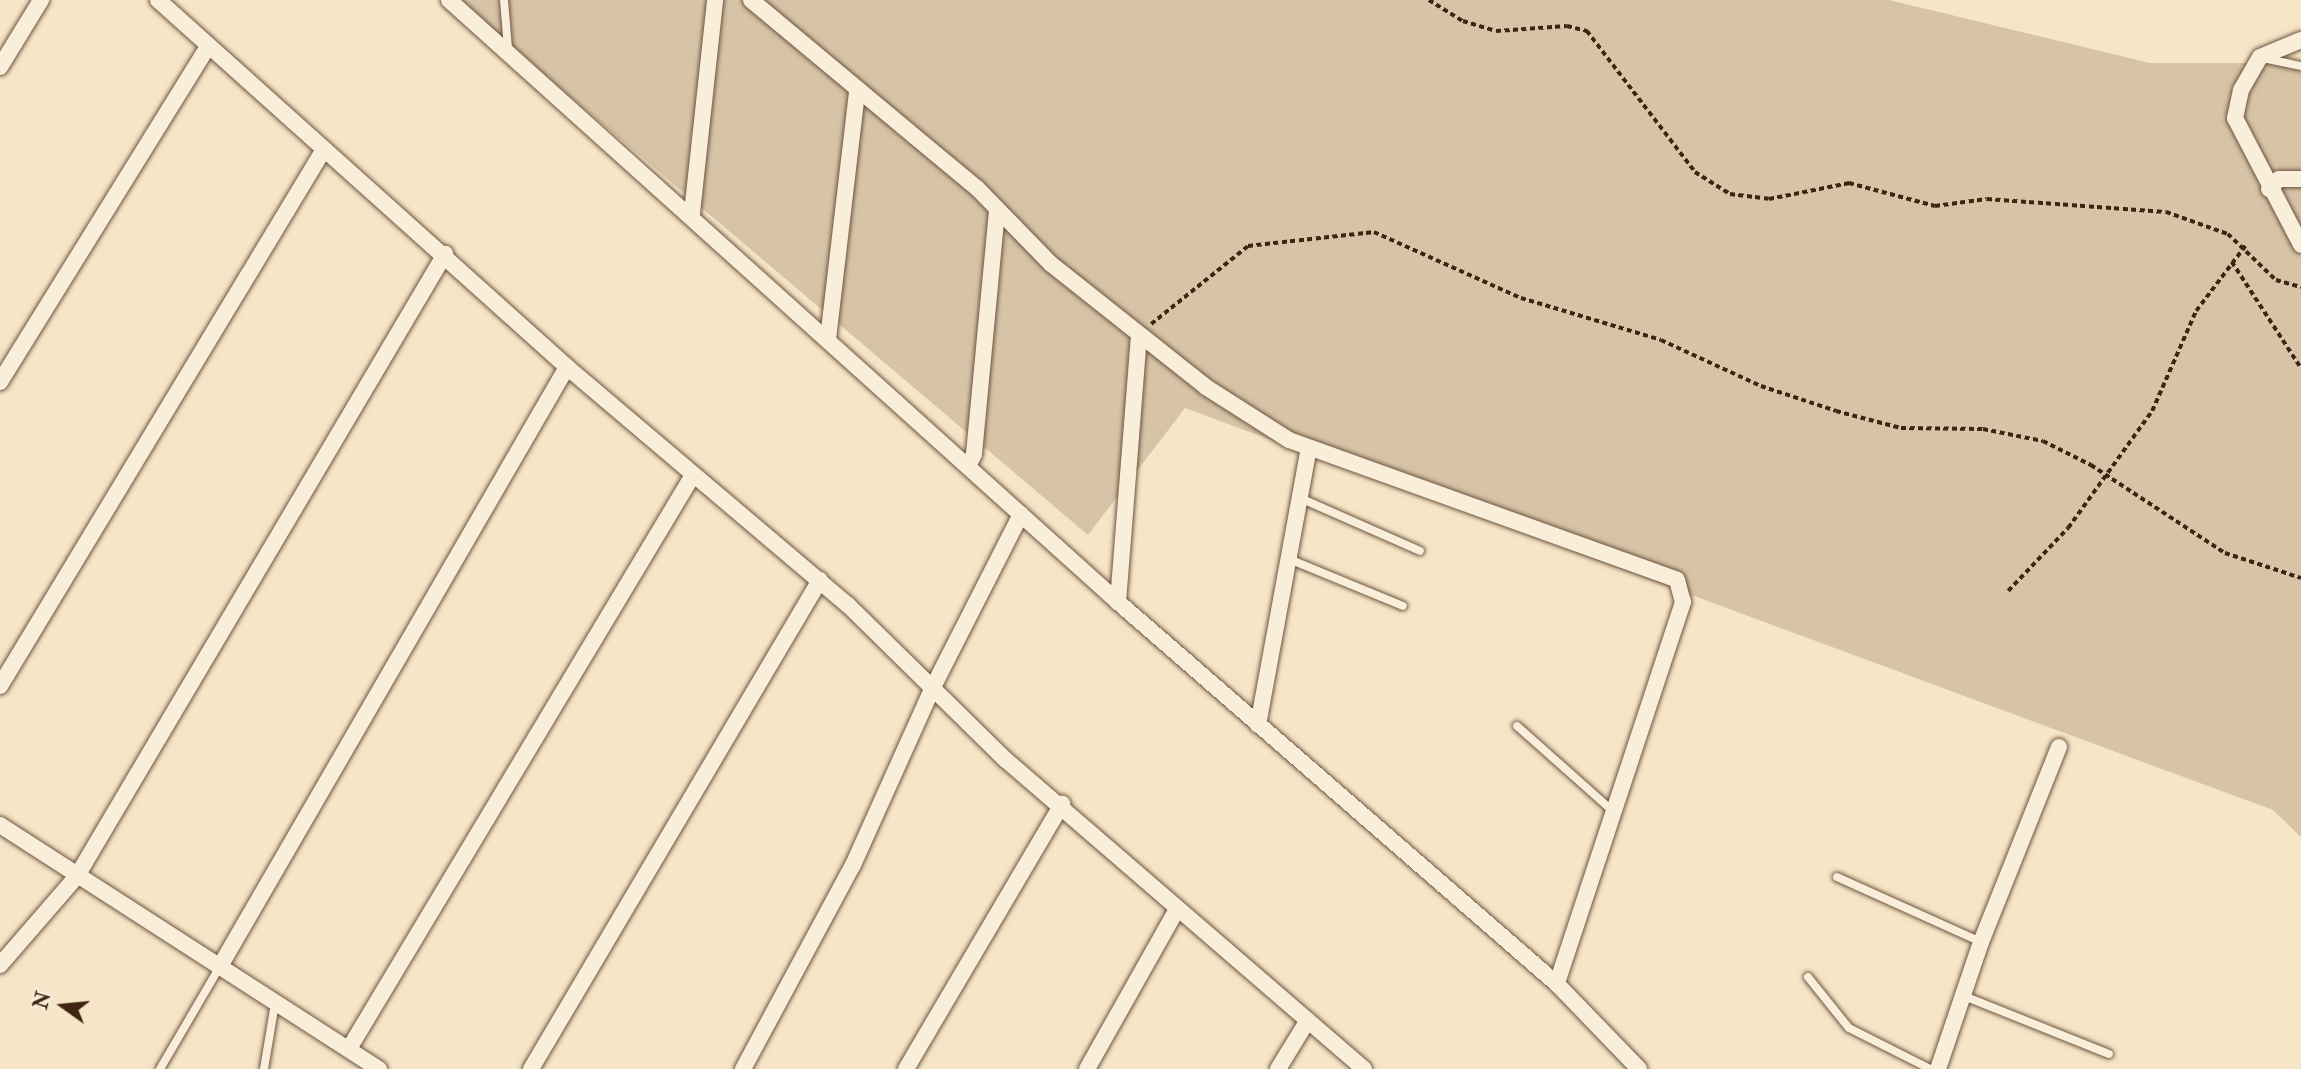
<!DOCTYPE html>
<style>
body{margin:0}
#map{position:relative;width:2301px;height:1069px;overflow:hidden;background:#f6e5c6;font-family:"IM FELL Double Pica",serif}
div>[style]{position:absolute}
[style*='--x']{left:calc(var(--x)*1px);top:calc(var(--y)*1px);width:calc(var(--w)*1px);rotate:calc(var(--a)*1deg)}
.green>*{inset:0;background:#d7c4a7}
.path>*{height:3.5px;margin-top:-1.75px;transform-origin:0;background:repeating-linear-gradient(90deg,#3f2412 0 5px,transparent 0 8.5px)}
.roads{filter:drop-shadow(0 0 2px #6d543f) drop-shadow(0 0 2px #6d543f)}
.service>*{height:8px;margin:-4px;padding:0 4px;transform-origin:4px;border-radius:4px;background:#f9eeda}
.minor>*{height:16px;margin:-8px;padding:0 8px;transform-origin:8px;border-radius:8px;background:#f9eeda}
span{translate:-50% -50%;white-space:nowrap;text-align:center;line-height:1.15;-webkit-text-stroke:6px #f9eeda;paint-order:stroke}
.north{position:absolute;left:28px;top:971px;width:70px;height:70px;-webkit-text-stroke:5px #f9eeda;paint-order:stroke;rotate:285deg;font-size:19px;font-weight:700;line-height:28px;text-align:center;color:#3f2412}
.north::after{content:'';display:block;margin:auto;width:24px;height:32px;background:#3f2412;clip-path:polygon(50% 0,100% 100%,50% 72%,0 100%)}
</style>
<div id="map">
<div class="green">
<div style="clip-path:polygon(456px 0,1889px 0,2150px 63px,2301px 63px,2301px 837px,2273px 810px,1185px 408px,1088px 535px)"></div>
</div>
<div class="path">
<div style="--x:1429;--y:0;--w:40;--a:32"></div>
<div style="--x:1463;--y:21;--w:34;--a:17"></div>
<div style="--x:1496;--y:31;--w:71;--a:-4"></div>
<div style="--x:1567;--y:26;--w:21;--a:14"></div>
<div style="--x:1587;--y:31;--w:178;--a:52.5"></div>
<div style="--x:1695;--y:172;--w:41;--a:32.2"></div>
<div style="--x:1730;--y:194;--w:39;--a:7"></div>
<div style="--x:1769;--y:199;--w:82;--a:-11.3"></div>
<div style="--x:1849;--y:183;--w:89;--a:15"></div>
<div style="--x:1935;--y:206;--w:52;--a:-7.7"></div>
<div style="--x:1987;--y:199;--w:179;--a:4.2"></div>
<div style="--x:2166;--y:212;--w:66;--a:19.5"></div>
<div style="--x:2228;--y:234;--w:66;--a:43.8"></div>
<div style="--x:2276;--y:280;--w:26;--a:16"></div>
<div style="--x:2232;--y:262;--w:126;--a:56.9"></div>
<div style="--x:1151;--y:324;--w:124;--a:-38.8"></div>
<div style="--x:1248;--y:246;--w:127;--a:-6.3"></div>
<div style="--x:1374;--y:232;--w:161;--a:24.2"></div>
<div style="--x:1521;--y:298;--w:146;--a:16.7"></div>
<div style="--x:1661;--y:340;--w:110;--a:24.7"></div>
<div style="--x:1761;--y:386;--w:79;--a:18.4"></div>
<div style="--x:1836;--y:411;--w:67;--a:14.7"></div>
<div style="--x:1901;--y:428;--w:82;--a:0.7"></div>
<div style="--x:1983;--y:429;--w:61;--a:11.3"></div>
<div style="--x:2043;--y:441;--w:54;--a:26.6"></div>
<div style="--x:2091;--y:465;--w:160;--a:33.3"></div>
<div style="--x:2225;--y:553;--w:80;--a:18.2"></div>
<div style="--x:2008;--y:591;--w:87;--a:-46.4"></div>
<div style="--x:2068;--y:528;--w:144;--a:-54.3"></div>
<div style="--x:2152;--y:411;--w:109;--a:-66.3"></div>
<div style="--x:2196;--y:311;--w:83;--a:-52.9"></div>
</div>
<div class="roads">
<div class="service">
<div style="--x:504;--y:0;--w:49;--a:85.3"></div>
<div style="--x:2263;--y:58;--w:39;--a:12"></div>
<div style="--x:1300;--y:498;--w:131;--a:23.8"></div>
<div style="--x:1289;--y:559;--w:123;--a:22.4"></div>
<div style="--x:1517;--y:726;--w:131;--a:41.6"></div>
<div style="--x:1837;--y:877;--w:158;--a:24.3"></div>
<div style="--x:1808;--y:977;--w:65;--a:51.2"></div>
<div style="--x:1849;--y:1028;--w:91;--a:26.8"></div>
<div style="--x:1964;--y:996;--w:156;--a:21.8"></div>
<div style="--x:160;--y:1069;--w:117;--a:-59.7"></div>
<div style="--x:264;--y:1069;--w:67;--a:-80.5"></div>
</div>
<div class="minor">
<div style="--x:158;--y:0;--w:550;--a:41.9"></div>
<div style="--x:567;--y:367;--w:368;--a:40.3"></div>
<div style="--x:848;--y:605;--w:221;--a:44.5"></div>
<div style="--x:1006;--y:760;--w:473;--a:40.8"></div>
<div style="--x:449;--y:0;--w:900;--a:41.98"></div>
<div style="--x:1118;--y:602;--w:582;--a:41.03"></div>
<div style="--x:1557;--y:984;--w:118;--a:46"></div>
<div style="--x:751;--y:0;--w:294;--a:39.8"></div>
<div style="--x:977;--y:188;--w:106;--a:45.8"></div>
<div style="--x:1051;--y:264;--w:198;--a:38.4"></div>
<div style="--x:1206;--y:387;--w:98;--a:32.6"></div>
<div style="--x:1289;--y:440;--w:412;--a:19.8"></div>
<div style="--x:1677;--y:580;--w:23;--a:75"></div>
<div style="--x:1683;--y:602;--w:402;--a:108.3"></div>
<div style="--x:2301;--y:40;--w:44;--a:157.5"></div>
<div style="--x:2260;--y:57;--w:38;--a:120"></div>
<div style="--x:2241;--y:90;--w:29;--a:102"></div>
<div style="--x:2235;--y:118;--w:143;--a:62.5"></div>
<div style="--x:0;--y:67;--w:79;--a:-58.5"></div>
<div style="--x:2269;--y:189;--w:14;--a:-45"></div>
<div style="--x:2279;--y:179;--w:22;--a:0"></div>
<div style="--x:692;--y:213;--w:214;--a:-83.8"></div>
<div style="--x:828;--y:339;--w:249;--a:-83.3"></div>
<div style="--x:0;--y:382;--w:395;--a:-58.2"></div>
<div style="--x:968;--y:466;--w:13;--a:-63"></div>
<div style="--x:974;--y:454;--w:246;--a:-84.6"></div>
<div style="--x:1118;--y:602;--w:268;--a:-85.5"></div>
<div style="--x:0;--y:686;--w:625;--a:-58.88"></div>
<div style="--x:1258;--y:725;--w:282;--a:-79.6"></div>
<div style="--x:0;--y:825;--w:451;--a:32.8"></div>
<div style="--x:0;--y:965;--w:118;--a:-49.1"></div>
<div style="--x:77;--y:876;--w:723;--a:-59.39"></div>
<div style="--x:219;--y:968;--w:694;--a:-59.93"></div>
<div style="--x:350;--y:1047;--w:667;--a:-59.05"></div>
<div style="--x:531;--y:1069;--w:568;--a:-59.42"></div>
<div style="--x:743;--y:1069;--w:232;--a:-61.7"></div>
<div style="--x:853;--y:865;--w:193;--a:-65.8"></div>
<div style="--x:932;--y:689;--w:196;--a:-63"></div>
<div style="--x:906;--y:1069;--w:308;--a:-59.5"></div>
<div style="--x:1087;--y:1069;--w:184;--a:-60.6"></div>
<div style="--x:1278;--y:1069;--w:57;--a:-58.5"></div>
<div style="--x:1938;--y:1069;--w:134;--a:-71.3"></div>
<div style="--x:1981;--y:942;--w:210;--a:-68.2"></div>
</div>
</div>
<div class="north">N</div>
</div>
